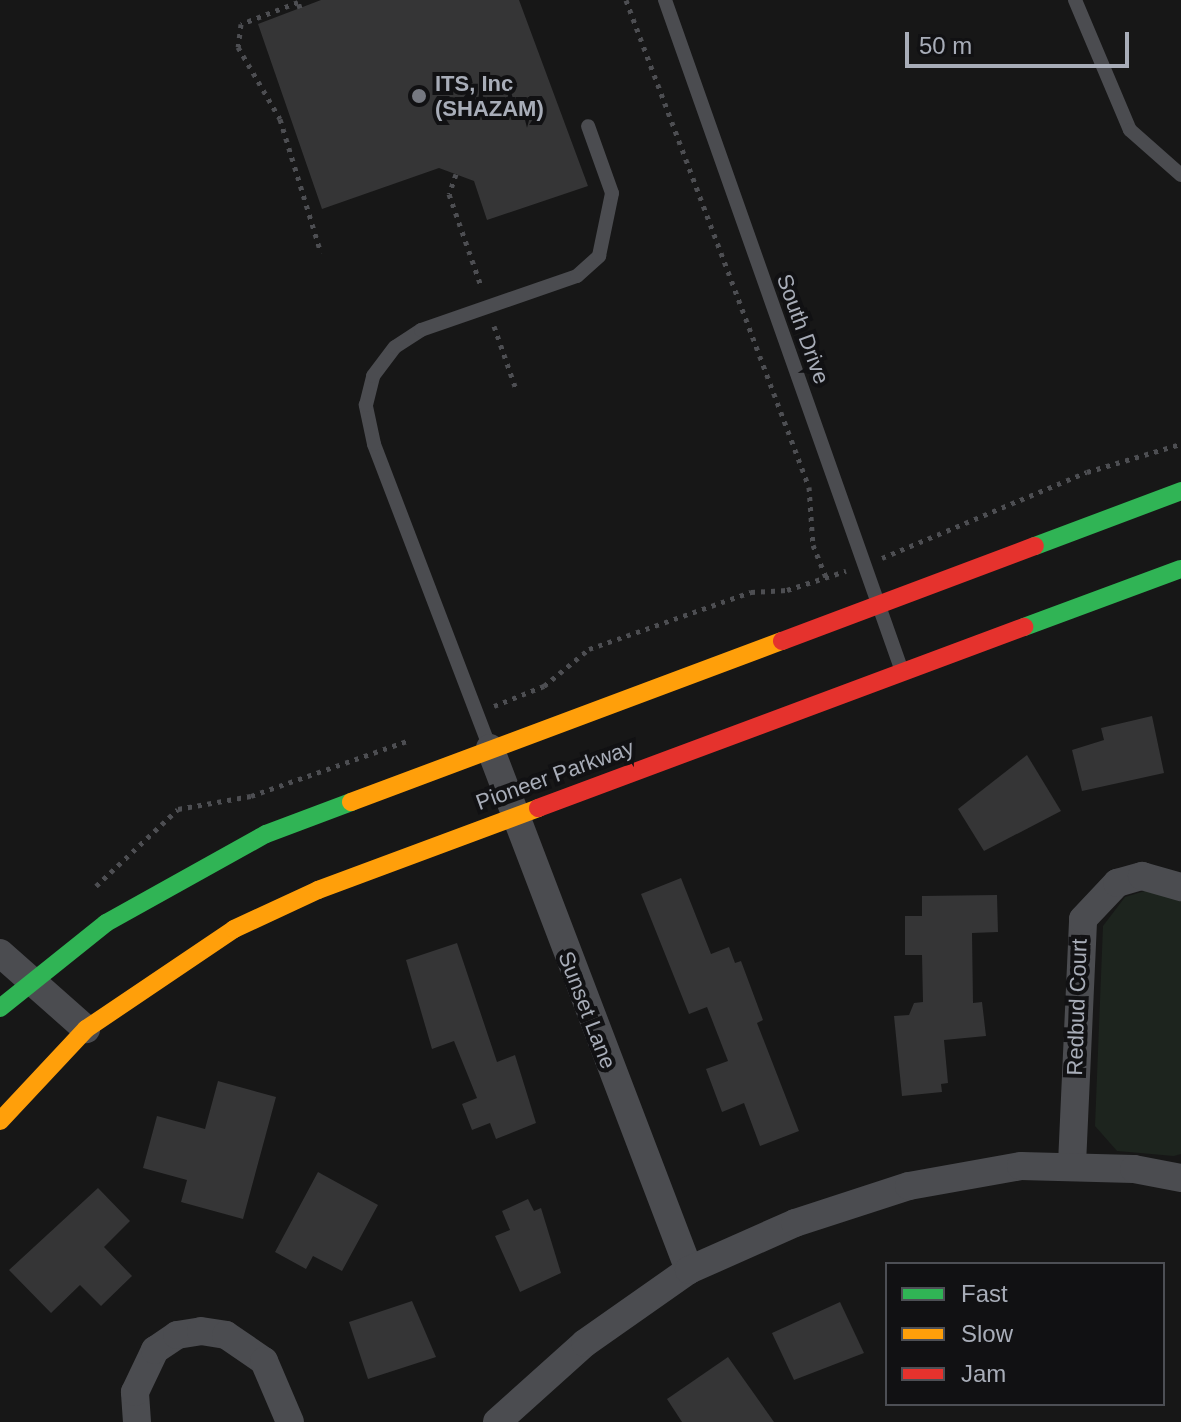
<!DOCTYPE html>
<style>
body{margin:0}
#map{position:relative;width:1181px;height:1422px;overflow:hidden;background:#171717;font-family:Helvetica,sans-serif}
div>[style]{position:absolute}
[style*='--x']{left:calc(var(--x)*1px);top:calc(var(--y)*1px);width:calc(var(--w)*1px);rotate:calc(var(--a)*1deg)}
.green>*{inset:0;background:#1d241e}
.building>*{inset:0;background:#353536}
.path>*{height:5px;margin-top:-2.5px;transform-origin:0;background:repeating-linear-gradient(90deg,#4d4e52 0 4px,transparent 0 10px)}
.lane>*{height:14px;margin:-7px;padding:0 7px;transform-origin:7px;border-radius:7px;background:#4b4c50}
.street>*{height:28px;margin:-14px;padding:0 14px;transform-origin:14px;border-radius:14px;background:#4b4c50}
.fast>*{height:18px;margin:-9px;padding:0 9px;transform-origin:9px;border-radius:9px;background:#30b455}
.slow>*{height:18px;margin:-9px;padding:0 9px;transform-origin:9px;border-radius:9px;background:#ff9f0a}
.jam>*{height:18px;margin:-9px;padding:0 9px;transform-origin:9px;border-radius:9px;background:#e5322d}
.dots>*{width:22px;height:22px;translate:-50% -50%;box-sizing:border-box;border:4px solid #111113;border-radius:50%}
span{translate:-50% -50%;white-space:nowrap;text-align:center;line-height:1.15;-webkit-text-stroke:8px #111113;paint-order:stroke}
.poi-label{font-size:22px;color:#a8adb8;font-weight:700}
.left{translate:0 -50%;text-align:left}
.street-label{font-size:22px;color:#a8adb8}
.legend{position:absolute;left:885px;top:1262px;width:280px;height:144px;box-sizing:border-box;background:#111113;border:2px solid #4d4f55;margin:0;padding:10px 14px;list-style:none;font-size:24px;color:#a8adb8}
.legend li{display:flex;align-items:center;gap:16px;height:40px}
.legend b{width:40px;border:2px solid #4d4f55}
.scale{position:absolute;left:905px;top:32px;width:224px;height:36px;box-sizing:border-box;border:4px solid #a8adb8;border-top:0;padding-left:10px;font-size:24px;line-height:28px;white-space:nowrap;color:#a8adb8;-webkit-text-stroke:6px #111113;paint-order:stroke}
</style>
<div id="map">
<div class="green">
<div style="clip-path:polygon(1148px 890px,1181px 900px,1181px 1154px,1174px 1156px,1117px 1151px,1095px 1126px,1103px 926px,1125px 897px)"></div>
</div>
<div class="building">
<div style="clip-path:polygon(321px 0,519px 0,588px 186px,487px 220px,474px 181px,439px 168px,322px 209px,258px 24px)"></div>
<div style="clip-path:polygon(1152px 716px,1164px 773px,1082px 791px,1072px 750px,1104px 740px,1101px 728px)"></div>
<div style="clip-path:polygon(1027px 755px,1061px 811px,984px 851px,958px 809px)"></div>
<div style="clip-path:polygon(681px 878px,711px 954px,729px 947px,735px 963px,741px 961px,763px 1020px,757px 1023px,799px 1131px,760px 1146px,744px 1103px,722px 1112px,706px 1069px,728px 1061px,707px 1007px,689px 1014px,641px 894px)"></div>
<div style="clip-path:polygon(997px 895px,998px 932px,972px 933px,973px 1003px,982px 1002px,986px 1036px,944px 1040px,948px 1083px,941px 1084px,942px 1092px,902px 1096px,894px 1016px,909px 1015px,914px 1003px,923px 1002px,922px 955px,905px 955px,905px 916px,922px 916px,922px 896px)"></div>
<div style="clip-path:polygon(457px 943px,497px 1062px,515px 1055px,536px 1123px,496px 1139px,490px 1123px,472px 1130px,462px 1104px,477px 1098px,454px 1041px,432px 1049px,406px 960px)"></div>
<div style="clip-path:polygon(218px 1081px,276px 1097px,243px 1219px,181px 1202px,187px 1180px,143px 1168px,157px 1116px,205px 1129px)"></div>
<div style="clip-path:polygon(318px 1172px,378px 1205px,342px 1271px,313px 1256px,306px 1269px,275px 1252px)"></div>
<div style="clip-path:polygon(98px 1188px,130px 1221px,104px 1247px,132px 1276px,101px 1306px,80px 1285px,51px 1313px,9px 1270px)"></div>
<div style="clip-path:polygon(528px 1199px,534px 1211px,541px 1208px,561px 1273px,520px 1292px,495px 1236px,510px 1230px,502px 1211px)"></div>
<div style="clip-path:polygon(412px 1301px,436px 1357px,368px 1379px,349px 1322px)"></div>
<div style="clip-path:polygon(840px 1302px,864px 1353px,794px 1380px,772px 1333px)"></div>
<div style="clip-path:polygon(728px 1357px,774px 1422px,682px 1422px,667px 1399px)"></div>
</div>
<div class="path">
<div style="--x:626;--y:0;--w:520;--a:69.41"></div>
<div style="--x:809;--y:487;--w:58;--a:86.1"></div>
<div style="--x:813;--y:545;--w:35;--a:68"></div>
<div style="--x:300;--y:8;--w:6;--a:-108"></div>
<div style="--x:298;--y:2;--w:61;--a:158.9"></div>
<div style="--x:241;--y:24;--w:23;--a:97"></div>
<div style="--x:238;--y:47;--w:83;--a:59.7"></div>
<div style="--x:280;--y:119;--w:140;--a:73"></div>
<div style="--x:456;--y:174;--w:21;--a:109"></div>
<div style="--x:449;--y:194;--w:97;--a:70.8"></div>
<div style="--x:494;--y:326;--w:67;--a:70.8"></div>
<div style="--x:882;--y:558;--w:222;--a:-22.8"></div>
<div style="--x:1087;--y:472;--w:98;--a:-16.6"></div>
<div style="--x:494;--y:706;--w:54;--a:-21.8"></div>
<div style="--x:544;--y:686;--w:58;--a:-39.4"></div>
<div style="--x:589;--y:649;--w:172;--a:-19.4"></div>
<div style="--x:751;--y:592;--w:36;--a:-3"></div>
<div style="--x:787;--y:590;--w:62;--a:-17.9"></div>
<div style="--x:96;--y:886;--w:112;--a:-43.2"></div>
<div style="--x:178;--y:809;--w:74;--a:-10.1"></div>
<div style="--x:251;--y:796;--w:165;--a:-19.4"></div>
</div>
<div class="lane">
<div style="--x:665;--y:0;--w:712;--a:70.55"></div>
<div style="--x:1075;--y:0;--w:141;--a:67.1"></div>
<div style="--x:1130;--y:130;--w:68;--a:41.4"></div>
<div style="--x:490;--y:748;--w:325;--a:-110.9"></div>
<div style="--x:374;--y:444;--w:40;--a:-102"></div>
<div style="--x:366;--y:405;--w:30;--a:-76"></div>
<div style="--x:373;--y:376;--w:36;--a:-53"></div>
<div style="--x:395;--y:347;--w:31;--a:-33"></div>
<div style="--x:421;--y:330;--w:165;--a:-19.1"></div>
<div style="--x:577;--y:276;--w:30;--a:-42"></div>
<div style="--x:599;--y:256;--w:64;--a:-78.3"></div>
<div style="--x:612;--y:193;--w:71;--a:-109.7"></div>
</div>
<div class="street">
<div style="--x:490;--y:748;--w:559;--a:69.13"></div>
<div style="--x:0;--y:953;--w:115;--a:41.5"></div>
<div style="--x:1072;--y:1164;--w:245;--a:-87.4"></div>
<div style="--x:1083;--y:919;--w:50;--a:-46.6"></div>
<div style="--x:1117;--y:883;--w:26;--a:-16"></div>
<div style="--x:1142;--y:876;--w:41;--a:15.8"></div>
<div style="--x:137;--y:1422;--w:30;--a:-94"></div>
<div style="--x:135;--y:1392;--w:47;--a:-64.5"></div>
<div style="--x:155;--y:1350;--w:27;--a:-34"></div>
<div style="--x:177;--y:1335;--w:24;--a:-9"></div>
<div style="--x:201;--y:1331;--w:25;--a:9"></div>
<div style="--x:226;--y:1335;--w:46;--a:34.4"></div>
<div style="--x:264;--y:1361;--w:66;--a:66.9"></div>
<div style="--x:497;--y:1422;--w:118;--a:-41.9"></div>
<div style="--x:585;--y:1343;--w:127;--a:-35.1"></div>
<div style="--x:689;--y:1270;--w:116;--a:-23.9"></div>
<div style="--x:795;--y:1223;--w:120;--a:-18"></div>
<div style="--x:909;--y:1186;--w:114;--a:-10.1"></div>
<div style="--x:1021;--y:1166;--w:113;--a:1.5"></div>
<div style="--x:1134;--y:1169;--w:48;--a:10.8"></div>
</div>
<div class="fast">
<div style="--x:1035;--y:546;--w:156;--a:-20.6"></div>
<div style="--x:1024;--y:627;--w:167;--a:-20.3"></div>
<div style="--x:0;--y:1008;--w:136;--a:-38.7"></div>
<div style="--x:106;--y:923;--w:183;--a:-29.1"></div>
<div style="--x:266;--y:834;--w:91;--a:-20.6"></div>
</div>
<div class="slow">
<div style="--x:351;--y:802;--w:460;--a:-20.5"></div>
<div style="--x:0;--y:1121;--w:126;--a:-46.9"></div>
<div style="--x:86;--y:1029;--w:179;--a:-34"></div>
<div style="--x:234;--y:929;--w:93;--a:-24.9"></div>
<div style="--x:318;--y:890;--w:235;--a:-20.4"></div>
</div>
<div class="jam">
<div style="--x:782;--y:641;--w:270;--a:-20.6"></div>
<div style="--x:538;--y:808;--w:519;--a:-20.43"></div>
</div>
<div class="dots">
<div style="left:419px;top:96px;background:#757880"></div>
</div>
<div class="poi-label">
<span class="left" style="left:435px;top:96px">ITS, Inc<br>(SHAZAM)</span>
</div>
<div class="street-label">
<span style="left:803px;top:329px;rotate:70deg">South Drive</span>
<span style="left:555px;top:775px;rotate:-20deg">Pioneer Parkway</span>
<span style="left:1077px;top:1007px;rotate:-88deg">Redbud Court</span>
<span style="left:587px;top:1010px;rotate:69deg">Sunset Lane</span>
</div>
<ul class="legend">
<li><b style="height:10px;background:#30b455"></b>Fast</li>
<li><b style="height:10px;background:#ff9f0a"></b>Slow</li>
<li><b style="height:10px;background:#e5322d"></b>Jam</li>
</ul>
<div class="scale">50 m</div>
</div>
